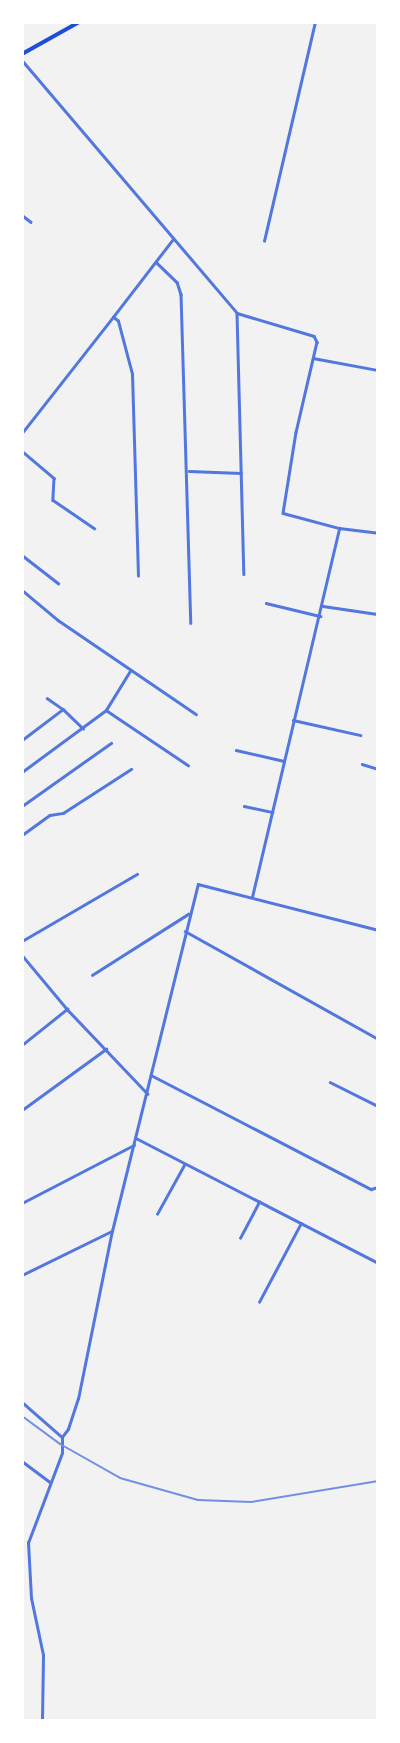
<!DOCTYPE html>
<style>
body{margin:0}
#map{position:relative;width:400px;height:1743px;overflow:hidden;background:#f2f2f2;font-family:"Roboto Condensed",sans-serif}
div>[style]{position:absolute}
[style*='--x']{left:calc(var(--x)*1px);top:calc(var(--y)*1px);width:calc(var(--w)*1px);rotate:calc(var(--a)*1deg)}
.minor>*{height:2.5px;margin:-1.25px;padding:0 1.25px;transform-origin:1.25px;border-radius:1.25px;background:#5277de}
.trunk>*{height:4px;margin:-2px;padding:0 2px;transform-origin:2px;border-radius:2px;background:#1d4ed8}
.rail>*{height:2px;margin:-1px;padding:0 1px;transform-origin:1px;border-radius:1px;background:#7290e2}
span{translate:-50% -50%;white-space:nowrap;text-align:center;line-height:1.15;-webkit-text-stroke:4.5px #fff;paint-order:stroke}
.frame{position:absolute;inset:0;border:24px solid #fff;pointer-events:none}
</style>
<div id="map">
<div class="minor">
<div style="--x:22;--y:60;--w:332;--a:49.6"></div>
<div style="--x:237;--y:313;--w:80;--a:16.6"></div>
<div style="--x:314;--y:336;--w:7;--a:63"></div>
<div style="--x:317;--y:342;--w:92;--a:103.1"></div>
<div style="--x:296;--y:432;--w:82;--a:99.1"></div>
<div style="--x:283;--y:513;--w:58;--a:15"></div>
<div style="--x:339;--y:528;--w:39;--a:7"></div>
<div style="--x:22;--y:215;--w:11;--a:38"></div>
<div style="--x:264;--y:241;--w:225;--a:-76.9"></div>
<div style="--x:156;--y:262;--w:29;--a:44"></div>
<div style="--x:177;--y:282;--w:13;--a:72"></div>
<div style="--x:181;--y:294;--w:329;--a:88.3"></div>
<div style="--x:237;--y:313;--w:261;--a:88.5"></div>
<div style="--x:313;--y:358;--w:66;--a:10.5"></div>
<div style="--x:22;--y:433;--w:147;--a:-51.9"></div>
<div style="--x:22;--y:451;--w:42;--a:40.2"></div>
<div style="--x:54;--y:478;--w:22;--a:93"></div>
<div style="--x:53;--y:500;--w:50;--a:34.3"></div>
<div style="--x:189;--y:471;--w:52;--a:2.2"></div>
<div style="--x:22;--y:555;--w:46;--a:37.9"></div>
<div style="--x:138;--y:576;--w:202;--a:-91.7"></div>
<div style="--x:132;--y:374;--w:55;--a:-104.8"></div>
<div style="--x:118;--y:321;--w:6;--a:-141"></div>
<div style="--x:113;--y:317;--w:98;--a:-52.4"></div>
<div style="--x:22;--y:590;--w:47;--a:39.8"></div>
<div style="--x:58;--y:620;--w:167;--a:34.3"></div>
<div style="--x:266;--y:603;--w:56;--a:13.5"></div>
<div style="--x:323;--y:606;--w:56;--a:8.3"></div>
<div style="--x:47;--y:698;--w:19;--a:35"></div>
<div style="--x:106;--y:710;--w:99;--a:33.9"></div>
<div style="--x:293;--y:720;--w:69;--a:12.6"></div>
<div style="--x:22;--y:740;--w:51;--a:-37.1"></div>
<div style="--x:63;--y:709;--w:28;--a:44"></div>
<div style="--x:236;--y:750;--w:49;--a:12.9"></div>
<div style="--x:362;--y:764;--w:17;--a:17"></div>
<div style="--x:22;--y:772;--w:104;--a:-36.4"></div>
<div style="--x:106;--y:710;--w:46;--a:-58.4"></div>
<div style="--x:22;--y:806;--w:109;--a:-35.3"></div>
<div style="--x:244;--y:806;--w:29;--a:12"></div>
<div style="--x:22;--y:835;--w:34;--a:-36"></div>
<div style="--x:50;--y:815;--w:13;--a:-9"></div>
<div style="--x:63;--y:813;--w:81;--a:-32.9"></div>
<div style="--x:252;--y:897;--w:379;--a:-76.7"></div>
<div style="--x:185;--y:931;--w:221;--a:29.2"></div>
<div style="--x:22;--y:941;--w:133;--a:-30.2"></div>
<div style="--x:22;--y:955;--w:70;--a:50.2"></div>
<div style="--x:67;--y:1009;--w:117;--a:46.4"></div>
<div style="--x:92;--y:975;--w:114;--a:-32.4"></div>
<div style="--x:22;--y:1045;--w:58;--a:-38.7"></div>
<div style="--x:151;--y:1075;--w:248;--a:27.4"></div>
<div style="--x:371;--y:1189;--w:7;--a:-16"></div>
<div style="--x:330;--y:1082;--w:54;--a:26.6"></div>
<div style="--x:22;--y:1110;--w:104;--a:-36"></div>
<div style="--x:136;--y:1138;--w:272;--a:27.3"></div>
<div style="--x:22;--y:1203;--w:126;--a:-27.4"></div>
<div style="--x:157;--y:1214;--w:56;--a:-61.1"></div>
<div style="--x:240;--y:1238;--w:41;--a:-62.2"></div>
<div style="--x:22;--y:1275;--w:100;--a:-26.1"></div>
<div style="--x:259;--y:1302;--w:89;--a:-62"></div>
<div style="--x:22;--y:1402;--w:53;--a:41.2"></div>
<div style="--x:22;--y:1461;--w:35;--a:37"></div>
<div style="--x:42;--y:1720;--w:65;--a:-89.1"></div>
<div style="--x:43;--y:1655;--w:58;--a:-101.9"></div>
<div style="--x:31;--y:1598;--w:55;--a:-93.1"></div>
<div style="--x:28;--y:1543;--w:96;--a:-69.3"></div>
<div style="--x:62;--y:1453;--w:16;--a:-90"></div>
<div style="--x:62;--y:1437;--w:10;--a:-53"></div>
<div style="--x:68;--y:1429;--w:32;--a:-72"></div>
<div style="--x:78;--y:1399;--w:171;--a:-78.6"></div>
<div style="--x:112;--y:1231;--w:357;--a:-76.1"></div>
<div style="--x:198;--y:884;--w:186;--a:14.3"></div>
</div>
<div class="trunk">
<div style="--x:22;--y:54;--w:65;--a:-29.3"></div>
</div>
<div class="rail">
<div style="--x:22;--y:1416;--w:47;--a:36.4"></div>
<div style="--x:60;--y:1444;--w:69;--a:29.5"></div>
<div style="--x:120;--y:1478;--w:81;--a:15.8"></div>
<div style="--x:198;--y:1500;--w:53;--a:2.2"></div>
<div style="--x:251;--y:1502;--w:129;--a:-9.4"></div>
</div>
<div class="frame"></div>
</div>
